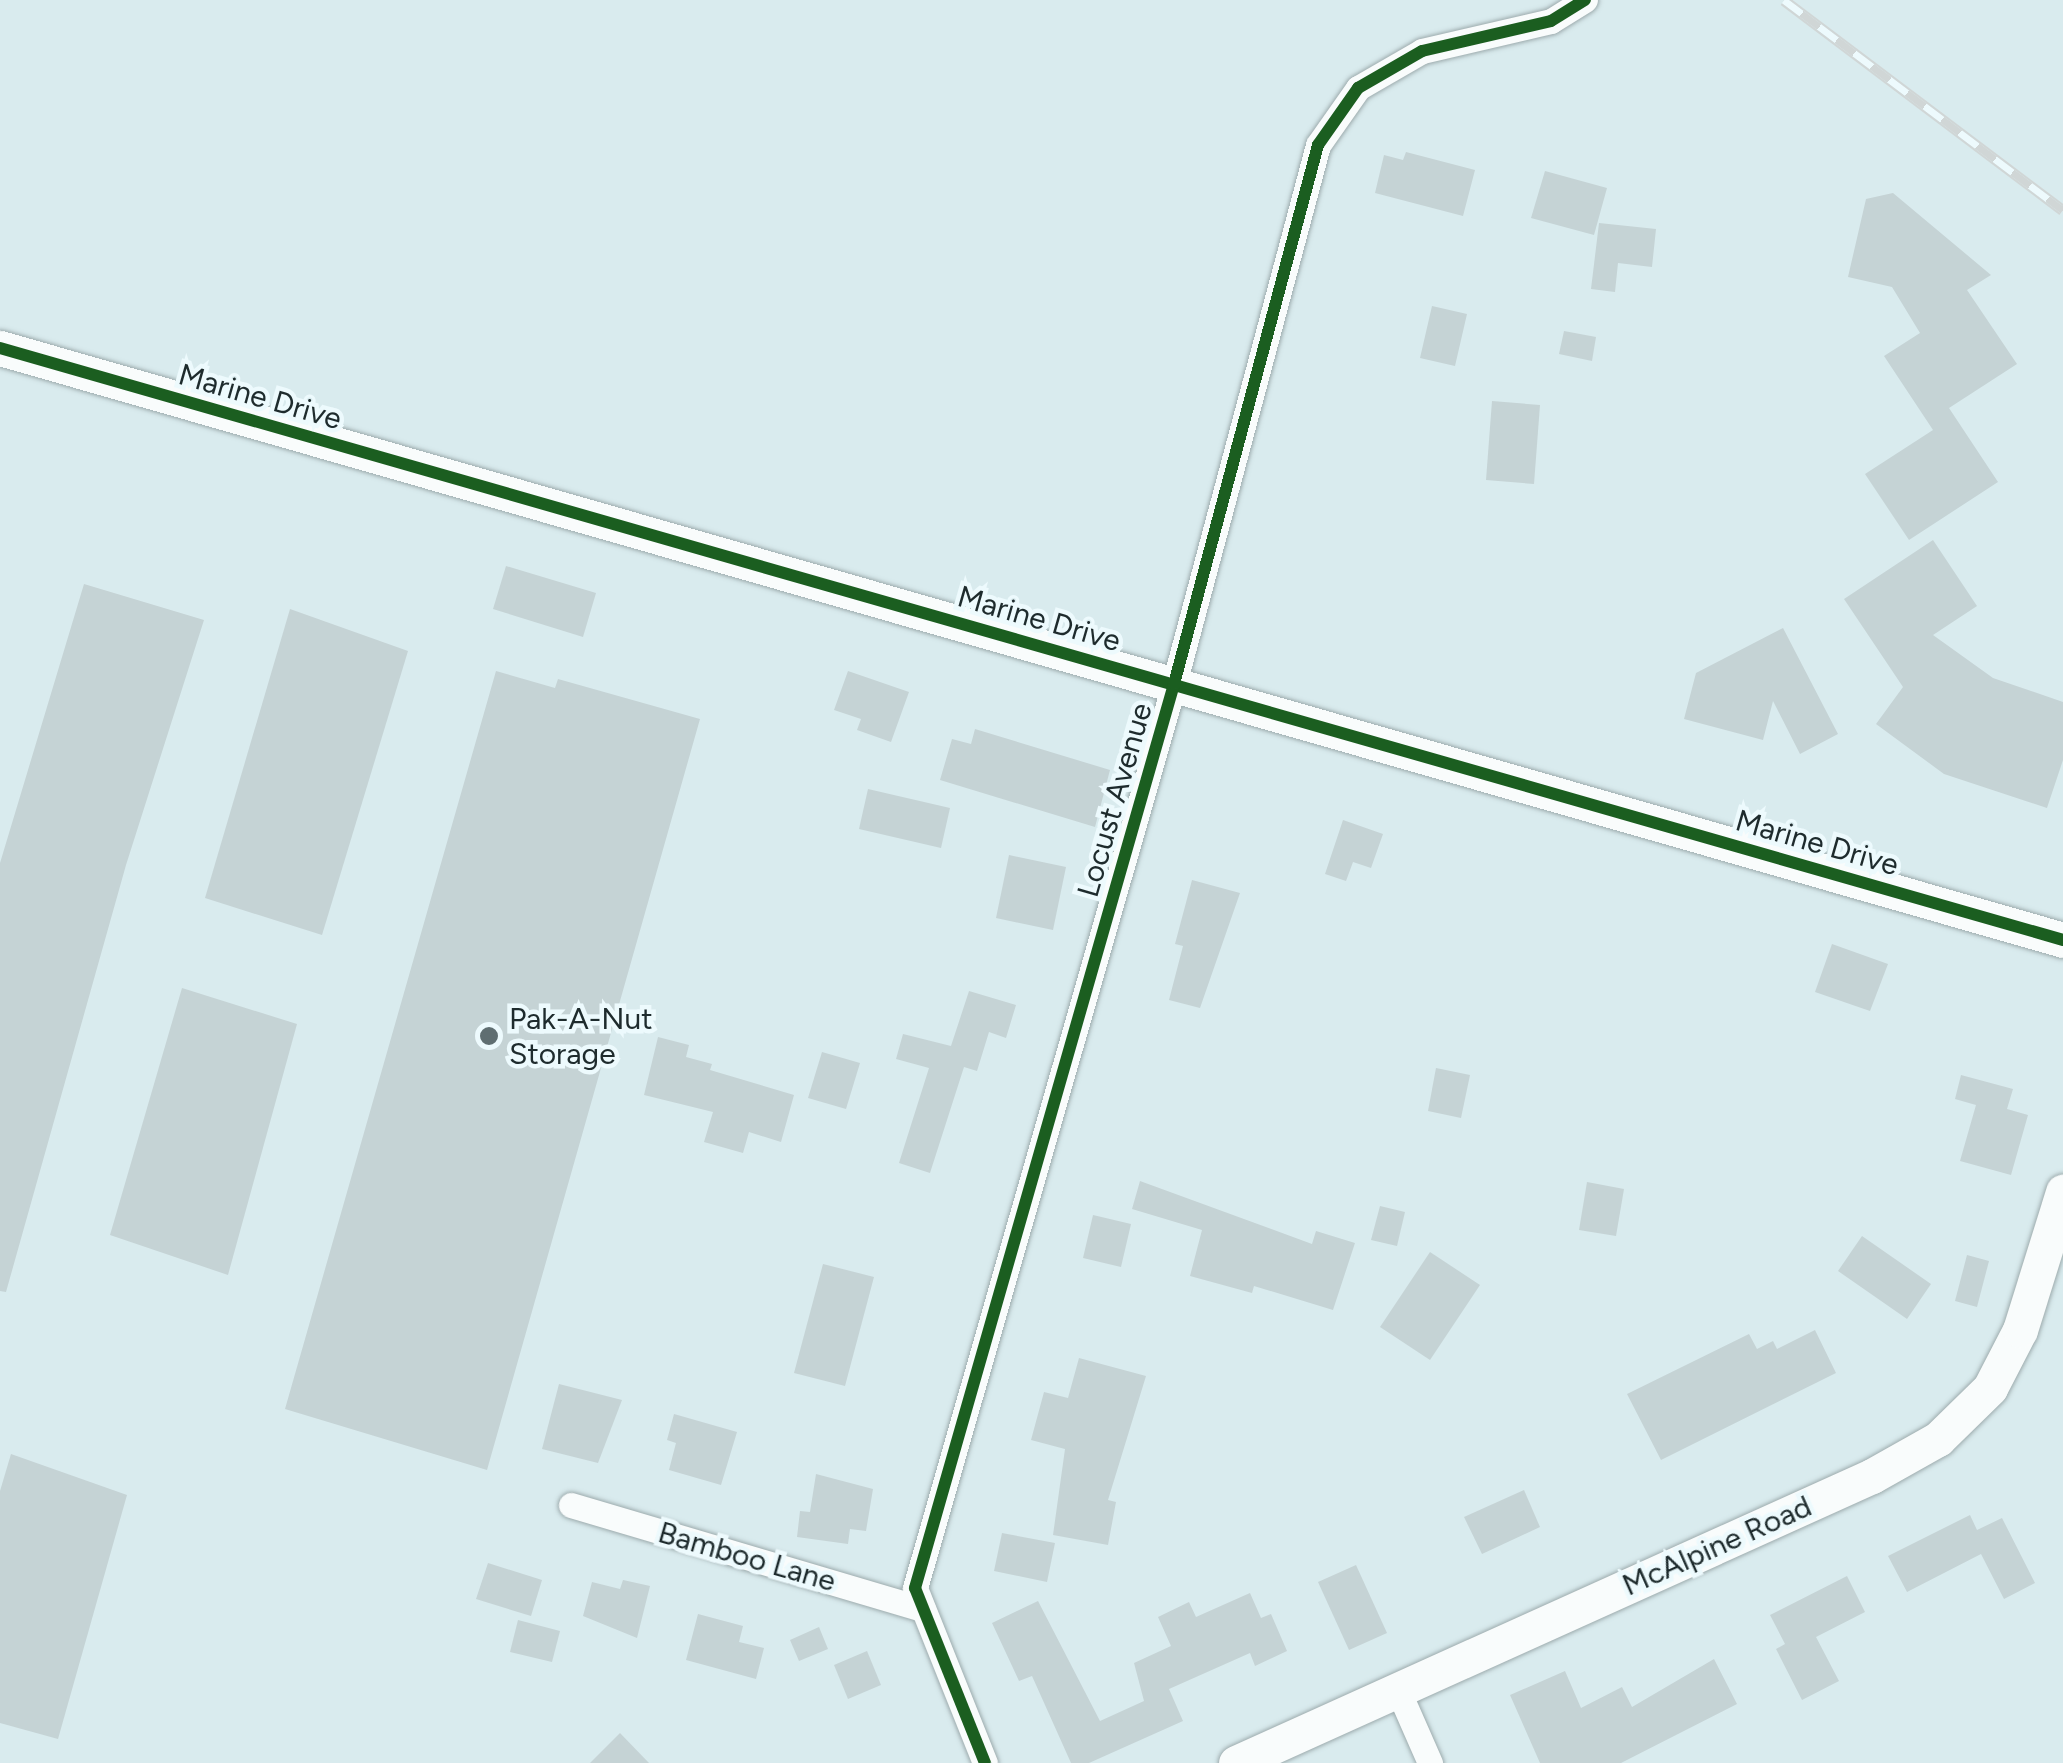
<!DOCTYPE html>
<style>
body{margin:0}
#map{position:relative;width:2063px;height:1763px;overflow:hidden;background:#d9ebee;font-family:Figtree,sans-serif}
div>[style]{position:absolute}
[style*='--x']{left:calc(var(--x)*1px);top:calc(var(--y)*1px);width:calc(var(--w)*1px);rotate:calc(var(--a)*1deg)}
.building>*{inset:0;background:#c5d3d5}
.roads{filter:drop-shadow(0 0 2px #9dabad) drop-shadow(0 0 2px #9dabad)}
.street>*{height:25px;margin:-12.5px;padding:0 12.5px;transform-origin:12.5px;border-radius:12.5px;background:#f9fcfc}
.secondary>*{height:35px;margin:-17.5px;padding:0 17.5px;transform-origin:17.5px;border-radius:17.5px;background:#f9fcfc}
.rail>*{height:11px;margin-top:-5.5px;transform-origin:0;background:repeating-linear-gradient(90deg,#edfafd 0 22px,#d0d6d6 0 44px);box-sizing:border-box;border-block:2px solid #d0d6d6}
.cycleway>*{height:12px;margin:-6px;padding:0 6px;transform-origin:6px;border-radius:6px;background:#1b5e20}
.dots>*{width:28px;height:28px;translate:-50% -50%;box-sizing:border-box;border:5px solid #edfafd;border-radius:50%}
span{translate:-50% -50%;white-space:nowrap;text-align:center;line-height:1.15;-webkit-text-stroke:9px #edfafd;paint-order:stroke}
.street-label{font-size:30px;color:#1e2b2d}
.poi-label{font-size:30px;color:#1e2b2d}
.left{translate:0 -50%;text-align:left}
</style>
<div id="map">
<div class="building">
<div style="clip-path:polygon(1406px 152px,1475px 170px,1463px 216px,1375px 193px,1384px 155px,1403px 160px)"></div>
<div style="clip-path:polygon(1545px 171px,1607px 188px,1594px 235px,1531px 218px)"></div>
<div style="clip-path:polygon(1893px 193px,1991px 275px,1967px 290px,2017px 364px,1949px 408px,1998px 482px,1909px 540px,1865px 474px,1933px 430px,1884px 356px,1920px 333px,1892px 287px,1848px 277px,1866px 199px)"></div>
<div style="clip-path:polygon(1599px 223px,1656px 229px,1652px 267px,1618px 263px,1615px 292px,1591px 289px)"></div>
<div style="clip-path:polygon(1432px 306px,1467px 314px,1455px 366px,1420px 358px)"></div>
<div style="clip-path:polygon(1564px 331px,1596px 337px,1592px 361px,1559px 354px)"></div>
<div style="clip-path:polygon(1492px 401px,1540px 405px,1534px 484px,1486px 480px)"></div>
<div style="clip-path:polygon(1933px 540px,1977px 606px,1933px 635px,1993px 678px,2063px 702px,2063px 760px,2047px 808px,1944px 774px,1876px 724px,1903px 687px,1844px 599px)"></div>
<div style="clip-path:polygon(506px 566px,596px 593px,583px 637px,493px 609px)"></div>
<div style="clip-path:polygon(84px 584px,204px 620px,126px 865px,6px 1292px,0 1291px,0 863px)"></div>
<div style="clip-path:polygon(290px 609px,408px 651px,322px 935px,205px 898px)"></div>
<div style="clip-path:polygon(1783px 628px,1838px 734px,1800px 754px,1773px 701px,1763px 740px,1684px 719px,1696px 673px)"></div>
<div style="clip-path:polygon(496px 671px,555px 688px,558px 679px,700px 719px,487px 1470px,285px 1409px)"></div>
<div style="clip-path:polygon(848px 671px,909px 692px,891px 742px,857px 730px,861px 719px,834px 710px)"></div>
<div style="clip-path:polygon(975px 729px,1110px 770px,1095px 827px,940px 780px,952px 739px,971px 744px)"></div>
<div style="clip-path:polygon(868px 789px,950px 808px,941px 848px,859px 829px)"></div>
<div style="clip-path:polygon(1343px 820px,1383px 834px,1371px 868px,1353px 862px,1346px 881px,1325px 874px)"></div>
<div style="clip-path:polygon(1009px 855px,1066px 867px,1053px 930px,996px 918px)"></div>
<div style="clip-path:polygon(1192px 880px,1240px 893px,1200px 1008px,1169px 1000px,1183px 946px,1175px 944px)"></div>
<div style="clip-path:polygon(1832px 944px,1888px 964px,1870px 1011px,1815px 992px)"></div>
<div style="clip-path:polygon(182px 988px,297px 1024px,228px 1275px,110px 1235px)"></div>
<div style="clip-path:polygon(969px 991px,1016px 1005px,1006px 1038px,989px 1032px,977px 1071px,964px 1067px,930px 1173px,899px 1163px,929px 1068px,896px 1059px,903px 1034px,951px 1046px)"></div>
<div style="clip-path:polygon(658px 1037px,689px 1045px,686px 1057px,712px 1064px,710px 1070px,794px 1095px,781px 1142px,749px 1132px,743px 1153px,704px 1142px,713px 1112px,644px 1095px)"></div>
<div style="clip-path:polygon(822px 1052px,860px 1063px,846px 1109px,808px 1098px)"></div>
<div style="clip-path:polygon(1436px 1068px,1470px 1075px,1461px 1118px,1428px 1111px)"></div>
<div style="clip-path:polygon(1961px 1075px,2013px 1089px,2007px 1109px,2028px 1115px,2011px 1175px,1960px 1161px,1976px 1105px,1955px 1099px)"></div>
<div style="clip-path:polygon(1140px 1181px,1312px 1244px,1316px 1231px,1355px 1243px,1333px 1310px,1254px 1286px,1252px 1293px,1190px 1276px,1202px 1230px,1132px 1209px)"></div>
<div style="clip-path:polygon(1587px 1182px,1624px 1189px,1616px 1236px,1579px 1230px)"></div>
<div style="clip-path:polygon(1380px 1206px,1405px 1212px,1397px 1246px,1371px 1240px)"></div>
<div style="clip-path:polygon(1093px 1215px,1131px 1224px,1121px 1267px,1083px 1258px)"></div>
<div style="clip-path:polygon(1862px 1236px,1931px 1284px,1907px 1319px,1838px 1271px)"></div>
<div style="clip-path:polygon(1430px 1252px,1480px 1285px,1430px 1360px,1380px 1327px)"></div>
<div style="clip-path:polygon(1967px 1255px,1989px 1261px,1977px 1307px,1955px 1301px)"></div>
<div style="clip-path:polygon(823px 1264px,874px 1277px,845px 1386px,794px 1373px)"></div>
<div style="clip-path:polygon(1815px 1330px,1836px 1373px,1661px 1460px,1627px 1394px,1749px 1334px,1757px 1349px,1773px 1341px,1777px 1349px)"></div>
<div style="clip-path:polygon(1079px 1358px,1146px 1376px,1108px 1500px,1116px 1502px,1108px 1545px,1053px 1535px,1065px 1449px,1031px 1440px,1044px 1392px,1068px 1398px)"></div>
<div style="clip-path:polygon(559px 1384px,622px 1400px,598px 1463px,542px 1449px)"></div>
<div style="clip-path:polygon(674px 1414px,737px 1432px,721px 1485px,669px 1470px,676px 1443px,667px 1440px)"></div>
<div style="clip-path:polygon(11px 1454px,127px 1495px,58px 1739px,0 1723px,0 1491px)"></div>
<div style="clip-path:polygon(816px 1474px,873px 1489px,866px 1531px,850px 1529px,848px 1544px,797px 1537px,800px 1511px,810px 1512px)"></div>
<div style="clip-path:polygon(1524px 1490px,1540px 1527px,1482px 1554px,1464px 1517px)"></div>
<div style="clip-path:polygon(1970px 1515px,1977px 1530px,2002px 1518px,2035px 1583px,2004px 1599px,1981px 1554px,1907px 1592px,1888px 1556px)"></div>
<div style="clip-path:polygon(1002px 1533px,1055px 1543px,1047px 1582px,994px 1571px)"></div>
<div style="clip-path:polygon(488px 1563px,542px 1580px,531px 1616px,476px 1599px)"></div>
<div style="clip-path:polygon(1356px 1565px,1387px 1633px,1349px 1650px,1318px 1582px)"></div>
<div style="clip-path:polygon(1847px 1576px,1865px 1612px,1816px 1637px,1839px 1681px,1802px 1700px,1776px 1649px,1785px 1644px,1770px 1615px)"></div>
<div style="clip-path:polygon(623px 1580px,650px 1586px,637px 1638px,583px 1616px,592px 1582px,620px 1589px)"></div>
<div style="clip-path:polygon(1250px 1593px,1261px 1618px,1271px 1614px,1287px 1651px,1255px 1666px,1250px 1653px,1169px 1689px,1183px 1721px,1089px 1763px,1071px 1763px,1032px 1676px,1019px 1681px,992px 1623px,1038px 1601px,1100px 1721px,1144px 1701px,1134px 1663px,1171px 1646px,1158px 1617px,1189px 1602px,1196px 1617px)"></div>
<div style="clip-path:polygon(698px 1614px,743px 1626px,739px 1642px,764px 1648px,756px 1679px,686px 1660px)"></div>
<div style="clip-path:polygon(518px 1620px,560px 1631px,552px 1662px,510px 1652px)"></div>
<div style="clip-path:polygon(819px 1627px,828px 1649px,799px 1661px,790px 1640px)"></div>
<div style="clip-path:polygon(867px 1651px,881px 1685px,848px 1699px,834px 1665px)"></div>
<div style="clip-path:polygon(1714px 1659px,1737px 1704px,1621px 1763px,1540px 1763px,1510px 1695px,1565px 1671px,1581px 1708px,1622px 1687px,1632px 1707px)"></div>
<div style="clip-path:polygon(620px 1733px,649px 1763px,590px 1763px)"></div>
</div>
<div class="roads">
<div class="street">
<div style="--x:571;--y:1505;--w:367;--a:16.5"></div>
<div style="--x:1398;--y:1690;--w:80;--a:66.3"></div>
<div style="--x:985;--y:1763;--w:188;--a:-111.8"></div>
<div style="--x:915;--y:1588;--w:940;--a:-74.01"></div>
<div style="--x:1174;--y:684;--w:558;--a:-75.04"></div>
<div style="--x:1318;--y:145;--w:70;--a:-54.9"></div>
<div style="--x:1358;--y:88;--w:74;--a:-30"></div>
<div style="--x:1422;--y:51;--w:132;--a:-13.1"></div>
<div style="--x:1551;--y:21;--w:40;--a:-32"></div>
</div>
<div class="secondary">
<div style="--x:0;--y:348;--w:2146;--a:16.01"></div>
<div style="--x:1236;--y:1763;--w:698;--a:-24.29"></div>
<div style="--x:1872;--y:1476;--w:76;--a:-29.3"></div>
<div style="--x:1938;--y:1439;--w:73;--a:-44.4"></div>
<div style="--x:1990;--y:1388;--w:65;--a:-62.7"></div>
<div style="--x:2020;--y:1330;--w:145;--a:-72.7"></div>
</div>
</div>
<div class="rail">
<div style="--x:1784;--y:0;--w:349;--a:37"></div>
</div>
<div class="cycleway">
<div style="--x:0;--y:348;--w:2146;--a:16.01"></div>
<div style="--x:985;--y:1763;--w:188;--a:-111.8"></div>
<div style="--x:915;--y:1588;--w:940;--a:-74.01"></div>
<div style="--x:1174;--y:684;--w:558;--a:-75.04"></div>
<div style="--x:1318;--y:145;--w:70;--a:-54.9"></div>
<div style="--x:1358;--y:88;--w:74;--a:-30"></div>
<div style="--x:1422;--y:51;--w:132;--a:-13.1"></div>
<div style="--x:1551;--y:21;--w:40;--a:-32"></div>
</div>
<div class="dots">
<div style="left:489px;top:1036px;background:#5f6e71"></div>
</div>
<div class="street-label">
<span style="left:260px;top:397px;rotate:16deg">Marine Drive</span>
<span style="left:1039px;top:619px;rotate:16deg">Marine Drive</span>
<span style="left:1115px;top:800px;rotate:-74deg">Locust Avenue</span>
<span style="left:1817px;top:843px;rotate:16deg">Marine Drive</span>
<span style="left:1717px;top:1546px;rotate:-24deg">McAlpine Road</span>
<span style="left:747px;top:1557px;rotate:16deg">Bamboo Lane</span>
</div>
<div class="poi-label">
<span class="left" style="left:509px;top:1036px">Pak-A-Nut<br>Storage</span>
</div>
</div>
